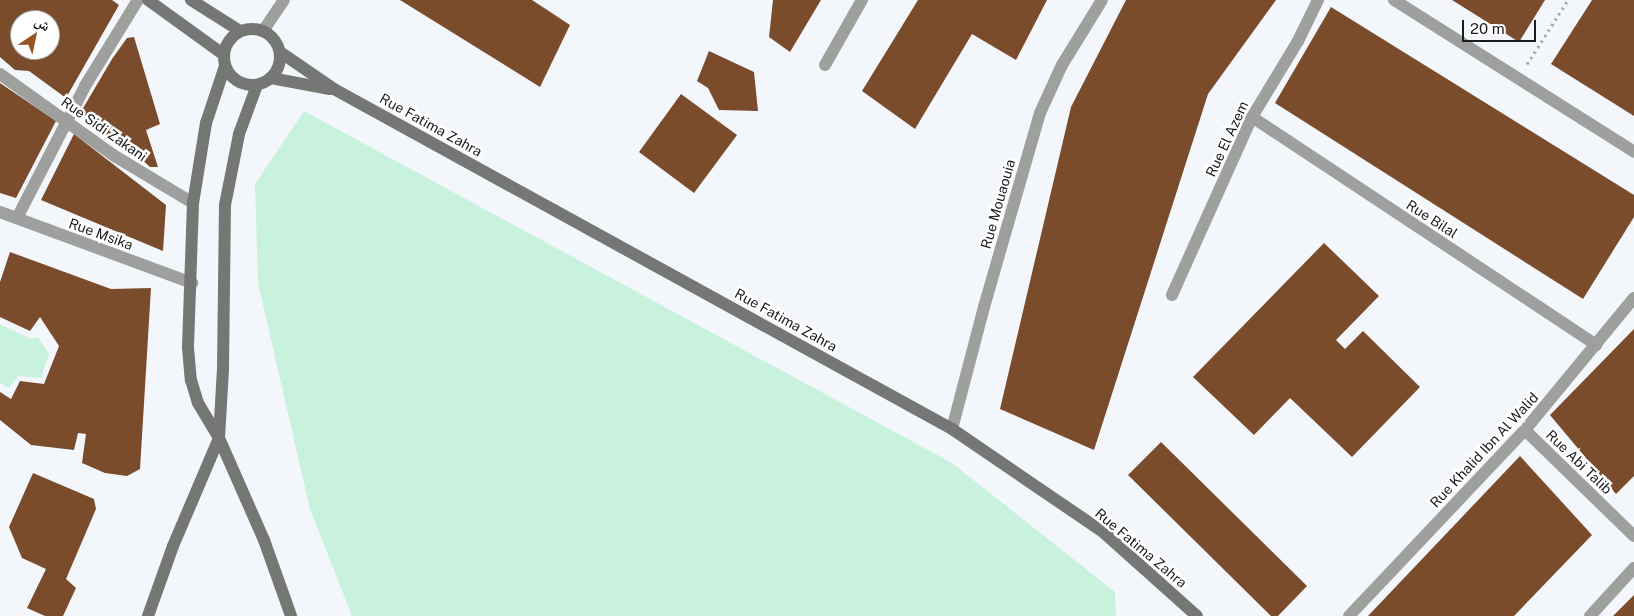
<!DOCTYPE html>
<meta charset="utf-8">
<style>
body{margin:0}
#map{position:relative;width:1634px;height:616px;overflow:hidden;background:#f3f6fb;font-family:"Public Sans","Noto Naskh Arabic",sans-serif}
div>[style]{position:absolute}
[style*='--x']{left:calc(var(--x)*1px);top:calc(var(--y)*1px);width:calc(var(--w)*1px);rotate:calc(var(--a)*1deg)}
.green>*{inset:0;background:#c8f2de}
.building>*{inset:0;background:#7a4c2c}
.path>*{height:3px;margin-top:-1.5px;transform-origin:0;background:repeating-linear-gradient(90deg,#a6a9ad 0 2.5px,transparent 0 6.5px)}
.street>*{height:12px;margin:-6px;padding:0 6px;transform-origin:6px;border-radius:6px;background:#9ea09d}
.secondary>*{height:12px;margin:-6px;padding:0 6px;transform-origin:6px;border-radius:6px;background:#747773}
.secondary>.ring{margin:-6px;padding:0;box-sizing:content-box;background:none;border:12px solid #747773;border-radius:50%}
span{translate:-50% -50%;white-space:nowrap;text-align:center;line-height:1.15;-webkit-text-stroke:5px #fff;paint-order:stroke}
.street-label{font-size:14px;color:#1b1c1e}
.north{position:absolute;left:10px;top:10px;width:50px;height:50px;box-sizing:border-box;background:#fff;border:1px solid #a4a4a5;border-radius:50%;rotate:34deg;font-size:14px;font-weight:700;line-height:20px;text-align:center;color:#1b1c1e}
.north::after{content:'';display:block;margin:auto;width:18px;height:22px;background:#975524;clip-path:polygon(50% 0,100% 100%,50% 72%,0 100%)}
.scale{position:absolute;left:1462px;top:20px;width:74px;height:22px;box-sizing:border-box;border:2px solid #1b1c1e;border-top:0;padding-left:6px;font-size:15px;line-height:18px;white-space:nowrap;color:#1b1c1e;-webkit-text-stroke:4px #fff;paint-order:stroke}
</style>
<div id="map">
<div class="green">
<div style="clip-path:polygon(304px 111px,952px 463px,1115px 592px,1116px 616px,352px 616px,310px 509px,258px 283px,255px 184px)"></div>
<div style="clip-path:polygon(0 324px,31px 339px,38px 337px,49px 354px,41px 378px,18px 376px,9px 388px,0 383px)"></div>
</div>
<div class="building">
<div style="clip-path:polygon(evenodd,0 0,112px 0,119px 5px,66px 98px,29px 71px,15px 70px,0 57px,0 0,20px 20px,50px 20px,50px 50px,20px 50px,20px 20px)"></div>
<div style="clip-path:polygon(400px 0,532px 0,570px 25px,540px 87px)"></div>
<div style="clip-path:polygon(773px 0,821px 0,790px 52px,769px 37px)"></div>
<div style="clip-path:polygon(918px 0,1047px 0,1016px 60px,972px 34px,915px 129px,862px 91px)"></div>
<div style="clip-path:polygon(1126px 0,1276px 0,1208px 94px,1094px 450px,1000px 409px,1071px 107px)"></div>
<div style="clip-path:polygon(1452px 0,1545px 0,1519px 42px)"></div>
<div style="clip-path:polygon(1592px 0,1634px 0,1634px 116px,1551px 64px)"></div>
<div style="clip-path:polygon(1331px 7px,1634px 195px,1634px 217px,1583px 299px,1275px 103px)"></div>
<div style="clip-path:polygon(134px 37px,160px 124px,146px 130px,158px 167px,150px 167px,124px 143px,117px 145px,79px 115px,112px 59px,127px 38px)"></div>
<div style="clip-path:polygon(709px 51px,754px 72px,758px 111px,719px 110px,708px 88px,697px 81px)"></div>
<div style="clip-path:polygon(0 83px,56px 121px,16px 198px,0 193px)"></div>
<div style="clip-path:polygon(681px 94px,737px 135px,694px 193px,639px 152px)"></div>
<div style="clip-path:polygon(74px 134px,166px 205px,163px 251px,41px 200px)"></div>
<div style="clip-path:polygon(1324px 243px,1379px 296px,1336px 340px,1345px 349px,1363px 331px,1420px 387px,1352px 457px,1290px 398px,1254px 435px,1193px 377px)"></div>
<div style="clip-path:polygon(10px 252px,111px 289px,151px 288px,140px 469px,127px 476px,105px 473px,82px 463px,86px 434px,78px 433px,74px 450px,31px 445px,0 420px,0 392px,11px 399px,20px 381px,44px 384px,59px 346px,40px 317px,30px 331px,0 317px,0 282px)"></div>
<div style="clip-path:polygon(1634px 329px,1634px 476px,1616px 494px,1550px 415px)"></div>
<div style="clip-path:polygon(1161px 442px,1307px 586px,1278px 616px,1271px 616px,1128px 475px)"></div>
<div style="clip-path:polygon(1520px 456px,1592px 535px,1514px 616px,1368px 616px)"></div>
<div style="clip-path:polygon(33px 473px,94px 499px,96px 509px,66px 579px,76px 588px,63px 616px,45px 616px,27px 608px,46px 569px,22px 558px,9px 527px)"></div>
<div style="clip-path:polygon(1634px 595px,1634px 616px,1613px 616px)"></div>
</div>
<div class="path">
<div style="--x:1527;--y:64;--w:76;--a:-57.4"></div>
</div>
<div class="street">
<div style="--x:1394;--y:0;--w:284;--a:32.3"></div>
<div style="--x:263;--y:31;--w:37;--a:-56"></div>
<div style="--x:825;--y:65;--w:75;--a:-60.4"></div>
<div style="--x:0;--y:74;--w:139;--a:35.6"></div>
<div style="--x:113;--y:155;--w:93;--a:31"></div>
<div style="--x:1252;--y:117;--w:413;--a:33.5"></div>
<div style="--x:0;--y:212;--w:205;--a:20.3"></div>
<div style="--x:17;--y:218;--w:148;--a:-62.7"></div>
<div style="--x:85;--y:86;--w:101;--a:-58.4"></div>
<div style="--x:1172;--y:295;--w:195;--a:-65.8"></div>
<div style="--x:1252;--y:117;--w:89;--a:-58.8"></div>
<div style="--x:1298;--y:41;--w:46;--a:-64"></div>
<div style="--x:952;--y:429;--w:126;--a:-75.3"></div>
<div style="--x:984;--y:307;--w:202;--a:-73.9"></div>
<div style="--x:1040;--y:113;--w:53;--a:-65.4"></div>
<div style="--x:1062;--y:65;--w:76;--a:-58.4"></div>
<div style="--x:1525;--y:430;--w:152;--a:44.2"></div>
<div style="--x:1349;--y:616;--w:256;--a:-46.6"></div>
<div style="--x:1525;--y:430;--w:171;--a:-50.5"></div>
<div style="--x:1590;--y:616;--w:65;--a:-47.5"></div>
</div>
<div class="secondary">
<div style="--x:148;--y:0;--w:92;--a:35.8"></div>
<div style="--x:191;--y:0;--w:58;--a:32.3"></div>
<div class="ring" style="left:224px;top:29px;width:44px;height:44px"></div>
<div style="--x:280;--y:52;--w:65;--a:34.4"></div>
<div style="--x:334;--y:89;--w:705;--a:28.82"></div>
<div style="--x:952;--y:429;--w:183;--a:34.3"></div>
<div style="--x:1103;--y:532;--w:126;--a:41.8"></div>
<div style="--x:225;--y:66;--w:60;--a:108.4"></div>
<div style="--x:206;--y:123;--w:81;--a:99.2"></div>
<div style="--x:193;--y:203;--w:145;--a:92"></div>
<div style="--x:188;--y:348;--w:32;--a:85"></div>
<div style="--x:191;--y:380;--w:24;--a:73"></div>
<div style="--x:198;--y:403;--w:41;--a:59"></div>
<div style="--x:219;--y:438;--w:111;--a:66.2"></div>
<div style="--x:264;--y:540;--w:81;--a:70.4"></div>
<div style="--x:271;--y:78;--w:60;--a:10.6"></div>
<div style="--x:148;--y:616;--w:74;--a:-70.3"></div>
<div style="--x:173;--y:546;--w:117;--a:-66.9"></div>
<div style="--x:219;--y:438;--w:70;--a:-86.7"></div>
<div style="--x:223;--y:368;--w:163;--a:-89.3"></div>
<div style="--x:225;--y:205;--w:72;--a:-78.8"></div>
<div style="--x:239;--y:134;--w:52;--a:-69.8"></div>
</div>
<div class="street-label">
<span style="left:431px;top:125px;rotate:29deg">Rue Fatima Zahra</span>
<span style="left:104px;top:129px;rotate:35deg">Rue Sidi Zakani</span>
<span style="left:1227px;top:139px;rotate:-65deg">Rue El Azem</span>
<span style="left:998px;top:204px;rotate:-74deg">Rue Mouaouia</span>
<span style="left:1432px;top:219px;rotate:33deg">Rue Bilal</span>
<span style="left:101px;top:234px;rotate:20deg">Rue Msika</span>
<span style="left:786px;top:320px;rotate:29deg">Rue Fatima Zahra</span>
<span style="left:1484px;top:450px;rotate:-47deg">Rue Khalid Ibn Al Walid</span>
<span style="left:1579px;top:462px;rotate:44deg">Rue Abi Talib</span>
<span style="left:1141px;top:548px;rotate:40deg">Rue Fatima Zahra</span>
</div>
<div class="north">ش</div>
<div class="scale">20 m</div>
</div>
